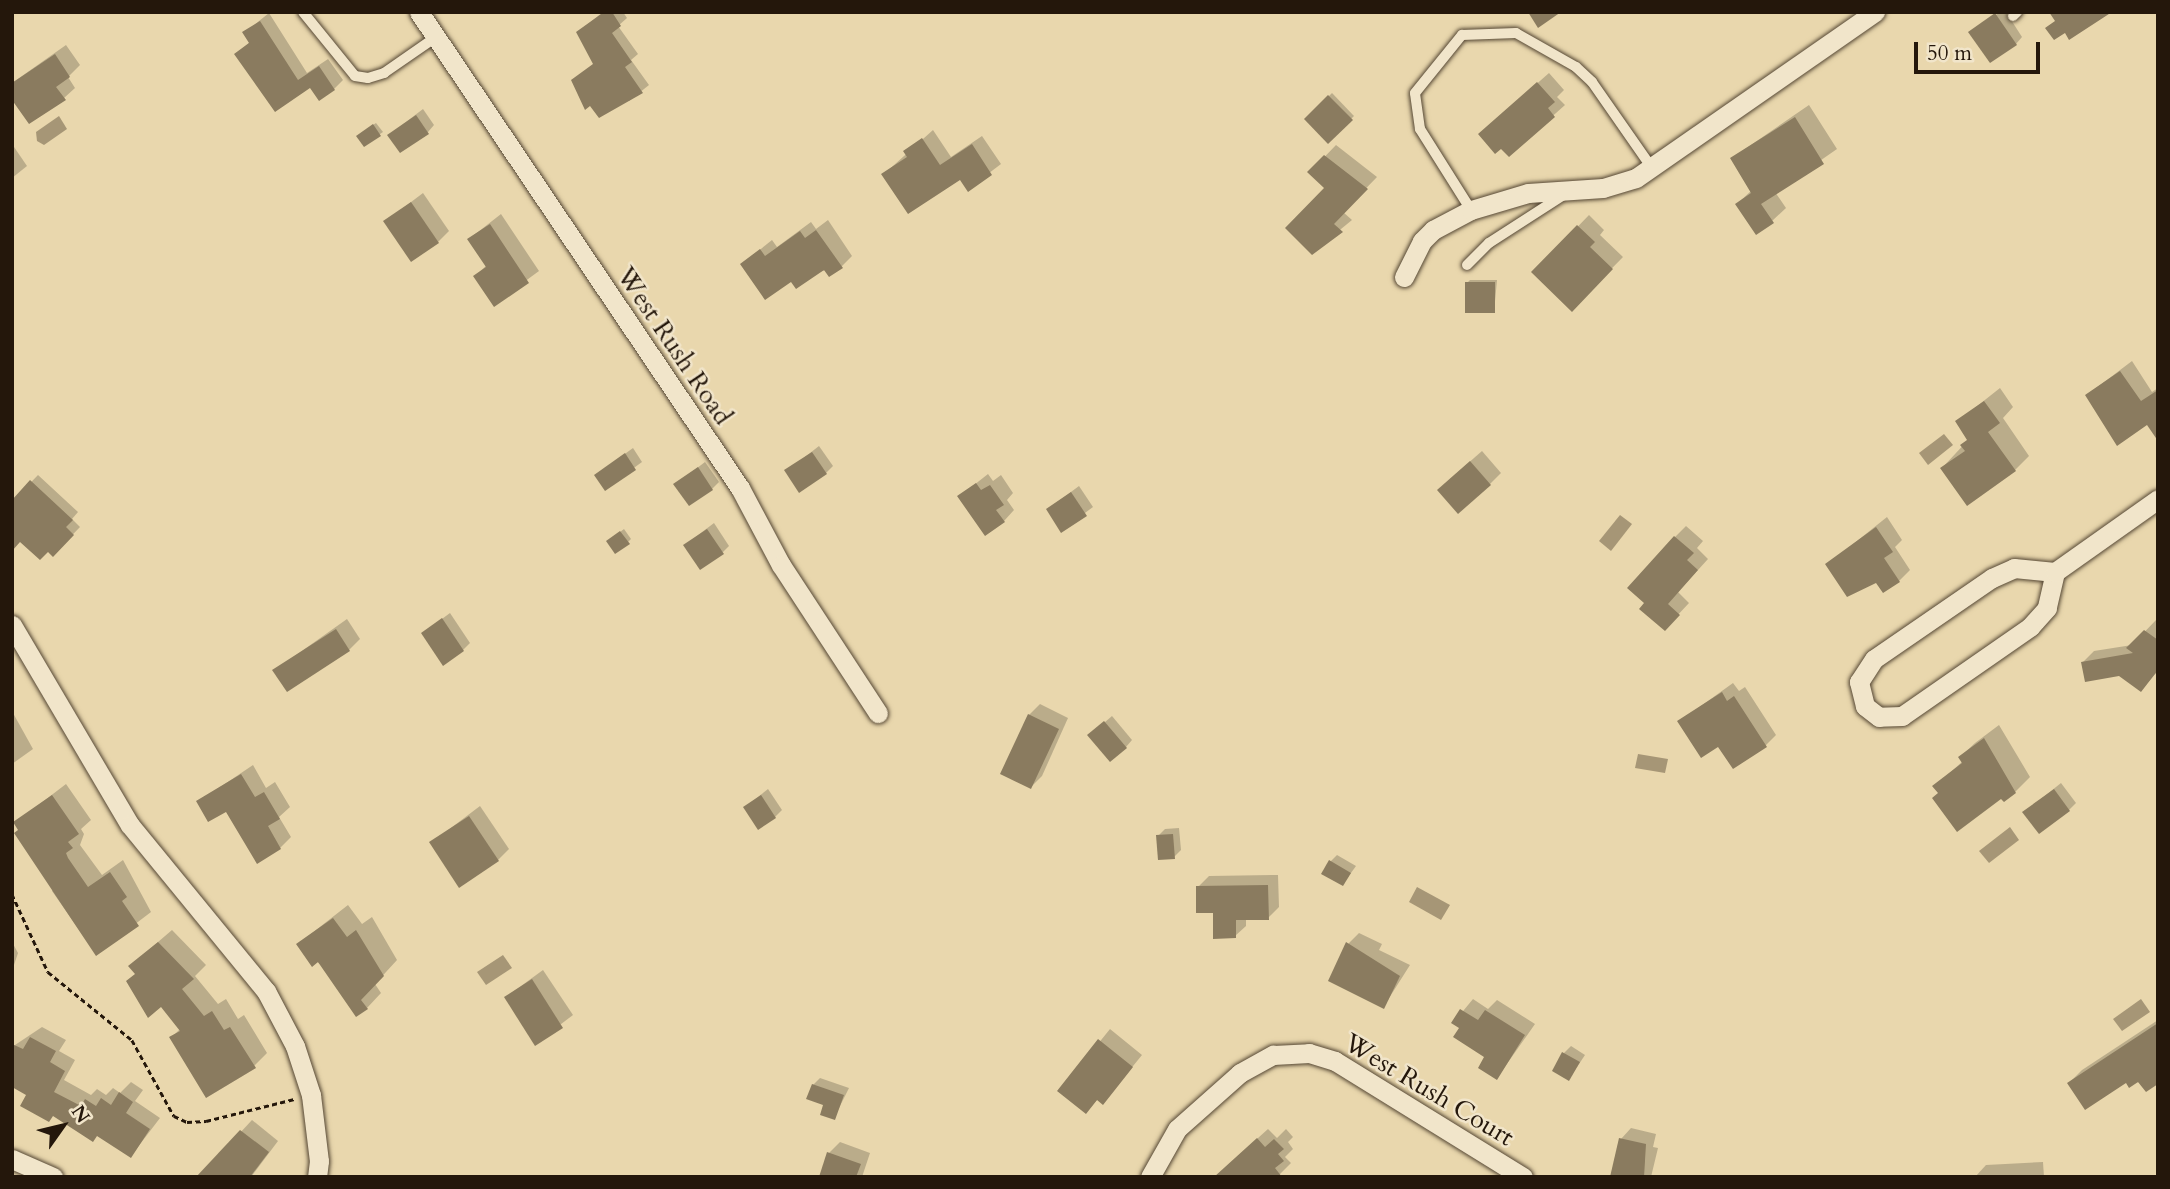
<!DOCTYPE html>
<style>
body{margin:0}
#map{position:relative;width:2170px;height:1189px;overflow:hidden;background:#e9d7ad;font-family:Cardo,serif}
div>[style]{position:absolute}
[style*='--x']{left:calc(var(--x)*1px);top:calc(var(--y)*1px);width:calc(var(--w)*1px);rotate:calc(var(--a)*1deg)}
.water>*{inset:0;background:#a69676}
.shadow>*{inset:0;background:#0003}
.building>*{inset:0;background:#8a7b5f}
.path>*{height:2.5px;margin-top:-1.25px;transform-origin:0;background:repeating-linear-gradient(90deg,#24170b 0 5px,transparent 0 8.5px)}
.roads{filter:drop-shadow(0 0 2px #554734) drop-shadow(0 0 2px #554734)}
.lane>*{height:10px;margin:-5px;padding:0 5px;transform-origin:5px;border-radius:5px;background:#f1e5ca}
.street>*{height:19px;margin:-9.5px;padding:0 9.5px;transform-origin:9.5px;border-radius:9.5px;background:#f1e5ca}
span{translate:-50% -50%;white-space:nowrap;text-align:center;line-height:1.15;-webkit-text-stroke:5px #f1e5ca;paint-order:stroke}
.street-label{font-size:26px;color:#24170b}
.frame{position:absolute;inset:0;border:14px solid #24170b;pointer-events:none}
.north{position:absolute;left:28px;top:1091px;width:70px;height:70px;-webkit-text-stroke:5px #f1e5ca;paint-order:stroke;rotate:56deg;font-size:19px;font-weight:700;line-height:28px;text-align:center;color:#24170b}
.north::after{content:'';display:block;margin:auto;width:24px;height:32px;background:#24170b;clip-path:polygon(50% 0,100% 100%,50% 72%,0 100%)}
.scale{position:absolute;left:1914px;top:42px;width:126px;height:32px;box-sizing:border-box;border:4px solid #24170b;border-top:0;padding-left:9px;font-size:21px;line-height:24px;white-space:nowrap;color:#24170b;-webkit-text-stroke:5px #f1e5ca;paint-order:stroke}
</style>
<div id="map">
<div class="water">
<div style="clip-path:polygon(59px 116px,67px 129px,44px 145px,37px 141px,36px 132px)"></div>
<div style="clip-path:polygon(1944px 434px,1953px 445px,1928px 465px,1919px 453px)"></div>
<div style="clip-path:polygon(1620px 515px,1632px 524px,1611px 551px,1599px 541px)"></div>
<div style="clip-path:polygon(1638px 754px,1668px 759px,1665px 773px,1635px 768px)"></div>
<div style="clip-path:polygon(2010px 827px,2019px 840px,1989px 863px,1979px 851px)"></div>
<div style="clip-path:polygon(1417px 887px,1450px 905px,1441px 920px,1409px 902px)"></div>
<div style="clip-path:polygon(503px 955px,512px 968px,486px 985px,477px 972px)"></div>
<div style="clip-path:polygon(2141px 999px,2150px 1012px,2122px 1031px,2113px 1019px)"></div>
</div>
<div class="shadow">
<div style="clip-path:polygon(603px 12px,623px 12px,627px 18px,618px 26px,638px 54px,631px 60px,649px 85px,629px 101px,573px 80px,595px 63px,578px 32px)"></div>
<div style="clip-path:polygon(2000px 12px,2006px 12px,2022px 37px,2016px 44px,1976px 29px)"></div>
<div style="clip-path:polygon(269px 13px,307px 73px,328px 59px,343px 80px,334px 89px,311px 86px,236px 54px,250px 42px,244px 33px)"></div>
<div style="clip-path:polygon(66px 45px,80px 65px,68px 77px,75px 88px,64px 98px,12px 83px)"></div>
<div style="clip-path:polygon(1549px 73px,1564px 90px,1557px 97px,1565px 105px,1509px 155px,1491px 124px)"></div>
<div style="clip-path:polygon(1332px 93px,1354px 116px,1328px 142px,1306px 119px)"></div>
<div style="clip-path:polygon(1809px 105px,1837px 149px,1775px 192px,1786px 208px,1772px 221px,1737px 204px,1752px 190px,1732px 158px)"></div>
<div style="clip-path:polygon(423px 109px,434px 125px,428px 132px,389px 135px)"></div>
<div style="clip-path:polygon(376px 123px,383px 132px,380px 134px,361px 133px)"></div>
<div style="clip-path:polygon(933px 130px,951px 157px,982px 136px,1001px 164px,968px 189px,960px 178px,884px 174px)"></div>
<div style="clip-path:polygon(12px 144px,27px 166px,12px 178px)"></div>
<div style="clip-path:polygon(1336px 145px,1377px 177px,1343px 212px,1352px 220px,1313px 252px,1326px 188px,1310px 172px)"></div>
<div style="clip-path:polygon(423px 193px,449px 231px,438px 242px,386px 221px)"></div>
<div style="clip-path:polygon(501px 214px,539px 271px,494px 304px,475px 276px,487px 265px,469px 239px)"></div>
<div style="clip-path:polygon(1589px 215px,1604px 230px,1600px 235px,1623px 257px,1572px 309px,1534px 272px)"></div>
<div style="clip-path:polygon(828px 220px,852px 256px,842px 266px,791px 279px,742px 264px,772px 240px,777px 247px,811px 222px,816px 229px)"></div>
<div style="clip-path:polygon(1470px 280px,1497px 280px,1494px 312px,1467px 283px)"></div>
<div style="clip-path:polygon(2132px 361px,2152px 392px,2158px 388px,2158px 425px,2087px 395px)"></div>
<div style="clip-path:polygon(2000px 388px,2013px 407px,2003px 418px,2029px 456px,2015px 470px,1942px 468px,1969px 439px,1957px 422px)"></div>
<div style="clip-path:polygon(819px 446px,833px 466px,826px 473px,792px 467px)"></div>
<div style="clip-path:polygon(633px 448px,642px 462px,605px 489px,596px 475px)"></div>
<div style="clip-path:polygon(1482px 451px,1501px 473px,1490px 484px,1450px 479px)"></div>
<div style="clip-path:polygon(705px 462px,719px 482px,712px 489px,676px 484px)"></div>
<div style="clip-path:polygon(988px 474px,993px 481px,1001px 475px,1013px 493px,1007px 500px,1014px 510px,1004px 521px,960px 496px)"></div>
<div style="clip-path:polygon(38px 475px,78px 512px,72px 519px,80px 527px,53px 555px,12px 502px)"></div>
<div style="clip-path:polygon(1079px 486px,1093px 507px,1062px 530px,1048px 509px)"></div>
<div style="clip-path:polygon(1887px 517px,1902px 540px,1895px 547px,1910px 570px,1899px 581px,1884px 591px,1877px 580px,1827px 565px)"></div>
<div style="clip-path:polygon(714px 523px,729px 546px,723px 552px,685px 545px)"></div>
<div style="clip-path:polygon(1686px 526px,1703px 541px,1697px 548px,1708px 559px,1678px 592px,1689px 603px,1675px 618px,1646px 603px,1675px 537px)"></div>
<div style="clip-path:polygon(624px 529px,631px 539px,628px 542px,611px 539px)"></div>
<div style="clip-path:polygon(450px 613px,470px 643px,463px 650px,423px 633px)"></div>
<div style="clip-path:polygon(347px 619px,360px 639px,349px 650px,275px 670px)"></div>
<div style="clip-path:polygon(2156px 620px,2158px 671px,2141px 690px,2120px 674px,2083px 662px,2094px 651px,2132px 645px)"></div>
<div style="clip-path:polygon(1733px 683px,1739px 691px,1745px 687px,1776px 735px,1765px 746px,1719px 744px,1680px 721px)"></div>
<div style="clip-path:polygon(1040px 704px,1068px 718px,1042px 776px,1031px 787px,1029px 715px)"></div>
<div style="clip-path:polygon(13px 713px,33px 749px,12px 764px,12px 714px)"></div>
<div style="clip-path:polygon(1112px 716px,1132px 740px,1126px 747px,1097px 729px)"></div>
<div style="clip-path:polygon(1999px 725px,2030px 777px,2015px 792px,2002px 796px,1939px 792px,1935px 786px,1963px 761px,1960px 757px,1975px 743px)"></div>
<div style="clip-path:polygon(253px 765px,266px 788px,275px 782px,290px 807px,279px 817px,291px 837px,280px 848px,227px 810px,198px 802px)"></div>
<div style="clip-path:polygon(2061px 783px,2076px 803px,2069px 810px,2025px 812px)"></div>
<div style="clip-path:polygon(66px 784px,91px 820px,81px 829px,84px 834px,80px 845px,102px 875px,123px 860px,151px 912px,96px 954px,52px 891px,54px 888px,15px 823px)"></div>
<div style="clip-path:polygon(768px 789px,782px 810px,775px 817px,745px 807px)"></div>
<div style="clip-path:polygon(480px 806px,509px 849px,498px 860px,431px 843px)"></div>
<div style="clip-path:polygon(1179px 828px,1181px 850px,1174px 857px,1158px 836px,1165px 829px)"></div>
<div style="clip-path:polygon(1337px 855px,1356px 866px,1343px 884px,1330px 862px)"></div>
<div style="clip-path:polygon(1278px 875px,1279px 907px,1268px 918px,1246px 918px,1246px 926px,1235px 936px,1198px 887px,1209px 876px)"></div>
<div style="clip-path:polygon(348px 905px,362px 924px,372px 917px,397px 960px,375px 984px,381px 993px,367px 1008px,298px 944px)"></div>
<div style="clip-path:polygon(172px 930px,206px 965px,195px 976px,218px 1004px,226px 999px,238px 1019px,244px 1015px,267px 1053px,254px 1066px,171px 1038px,181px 1028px,130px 966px)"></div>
<div style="clip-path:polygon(1359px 933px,1382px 944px,1379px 950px,1410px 965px,1384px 1006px,1348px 944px)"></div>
<div style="clip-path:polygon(12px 942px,18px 953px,12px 971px)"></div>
<div style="clip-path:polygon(543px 970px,573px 1015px,536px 1043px,506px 997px)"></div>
<div style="clip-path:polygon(1473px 999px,1488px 1009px,1497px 1000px,1535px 1024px,1497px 1078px,1487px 1056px,1454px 1022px)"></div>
<div style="clip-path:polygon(2158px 1020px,2158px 1082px,2069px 1083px,2082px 1070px)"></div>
<div style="clip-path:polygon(42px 1027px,66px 1040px,59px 1051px,75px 1060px,64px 1080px,91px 1095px,97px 1089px,106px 1095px,113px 1088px,120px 1093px,131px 1082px,143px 1090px,135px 1101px,160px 1118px,131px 1156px,28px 1094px,15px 1045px)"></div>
<div style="clip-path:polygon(1110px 1029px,1142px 1055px,1103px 1103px,1098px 1099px,1086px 1112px,1060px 1091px)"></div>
<div style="clip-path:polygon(1571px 1046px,1585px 1055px,1569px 1079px,1564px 1053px)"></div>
<div style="clip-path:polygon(820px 1078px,849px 1088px,834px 1118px,813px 1085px)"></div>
<div style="clip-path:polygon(252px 1120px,278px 1141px,251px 1177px,199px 1177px)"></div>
<div style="clip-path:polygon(1631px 1128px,1656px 1134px,1653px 1147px,1658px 1148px,1651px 1177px,1612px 1177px,1621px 1139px)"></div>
<div style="clip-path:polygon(1268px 1129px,1277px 1138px,1286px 1129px,1293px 1137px,1288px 1142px,1293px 1149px,1285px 1157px,1291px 1163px,1277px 1177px,1228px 1165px)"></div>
<div style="clip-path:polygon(840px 1142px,870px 1153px,862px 1177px,821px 1177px,829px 1153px)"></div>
<div style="clip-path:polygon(2043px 1162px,2044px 1177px,1975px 1177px,1986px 1165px)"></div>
</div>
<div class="building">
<div style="clip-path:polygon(604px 12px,612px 12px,621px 26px,612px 33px,632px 62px,625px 67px,643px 93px,599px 118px,590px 106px,585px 110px,571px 80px,593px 64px,576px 32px)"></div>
<div style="clip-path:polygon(1528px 12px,1561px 12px,1538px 28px)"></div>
<div style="clip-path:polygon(2049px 12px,2112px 12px,2069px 40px,2065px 33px,2054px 40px,2045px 28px,2055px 21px)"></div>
<div style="clip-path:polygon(1995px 13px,2017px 45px,1990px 63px,1968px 32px)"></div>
<div style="clip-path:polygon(260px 21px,298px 80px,319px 66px,335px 90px,319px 101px,310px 88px,275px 112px,234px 54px,249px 43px,242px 32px)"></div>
<div style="clip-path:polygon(55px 54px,70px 77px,56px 87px,66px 100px,29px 124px,12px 100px,12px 83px)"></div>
<div style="clip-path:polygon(1537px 82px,1555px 102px,1548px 108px,1555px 117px,1509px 157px,1501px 149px,1495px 154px,1478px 134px)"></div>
<div style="clip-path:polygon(1328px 95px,1353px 120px,1328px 144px,1304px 119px)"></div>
<div style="clip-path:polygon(416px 115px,429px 134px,400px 153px,387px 135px)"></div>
<div style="clip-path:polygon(1795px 117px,1824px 164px,1761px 204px,1774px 223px,1756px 235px,1735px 204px,1751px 193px,1730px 158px)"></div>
<div style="clip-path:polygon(373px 124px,381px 136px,364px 147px,356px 136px)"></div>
<div style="clip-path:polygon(922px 138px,940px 165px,972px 144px,992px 175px,968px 192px,960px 180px,908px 214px,881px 174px,907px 157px,903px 151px)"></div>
<div style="clip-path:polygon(1324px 155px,1368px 189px,1334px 224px,1343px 232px,1312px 255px,1285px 228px,1324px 188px,1307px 172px)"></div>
<div style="clip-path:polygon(411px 202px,439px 243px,411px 262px,383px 221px)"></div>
<div style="clip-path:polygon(490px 224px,529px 283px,494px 307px,473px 276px,486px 267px,467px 239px)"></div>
<div style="clip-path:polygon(1577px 225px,1595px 242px,1590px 247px,1613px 269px,1572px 312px,1531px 272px)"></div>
<div style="clip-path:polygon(816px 230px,843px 268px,829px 277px,824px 270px,796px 289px,791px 282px,765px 300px,740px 264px,760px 249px,765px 256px,800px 231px,805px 238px)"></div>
<div style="clip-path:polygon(1465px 282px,1495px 282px,1495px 313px,1465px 313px)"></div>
<div style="clip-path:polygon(2120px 371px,2141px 401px,2158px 390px,2158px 441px,2147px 425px,2117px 446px,2085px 395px)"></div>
<div style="clip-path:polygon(1984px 401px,2000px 423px,1988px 432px,2016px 471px,1967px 506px,1940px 468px,1965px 451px,1960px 445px,1967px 440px,1955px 421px)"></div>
<div style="clip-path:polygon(812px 452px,827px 474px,799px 493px,784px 470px)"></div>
<div style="clip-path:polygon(625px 453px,636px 470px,605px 491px,594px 475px)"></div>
<div style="clip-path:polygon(1470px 461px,1491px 485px,1458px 514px,1437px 490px)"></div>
<div style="clip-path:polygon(698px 467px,713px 490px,689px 506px,673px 484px)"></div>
<div style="clip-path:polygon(30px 480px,73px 520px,66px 527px,74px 535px,53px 557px,48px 552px,40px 560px,20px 542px,12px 551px,12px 500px)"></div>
<div style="clip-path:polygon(976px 483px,981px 490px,990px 485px,1004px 505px,996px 510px,1005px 522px,985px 536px,957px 496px)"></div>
<div style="clip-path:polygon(1071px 492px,1087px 516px,1061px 533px,1046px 509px)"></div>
<div style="clip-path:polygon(1876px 527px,1893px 552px,1884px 558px,1900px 582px,1883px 593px,1876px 583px,1847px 597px,1825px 564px)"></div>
<div style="clip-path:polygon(707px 529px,724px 554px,700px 570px,683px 545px)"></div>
<div style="clip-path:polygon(620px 531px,630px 544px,615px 554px,606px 541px)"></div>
<div style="clip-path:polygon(1674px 536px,1694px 553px,1687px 560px,1698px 570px,1668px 604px,1680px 615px,1665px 631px,1639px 609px,1644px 603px,1627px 588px)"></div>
<div style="clip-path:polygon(442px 618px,464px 651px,443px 666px,421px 633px)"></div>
<div style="clip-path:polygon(336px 629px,350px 651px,287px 692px,272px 670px)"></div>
<div style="clip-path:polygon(2144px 630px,2158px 640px,2158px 670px,2141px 692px,2119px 676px,2085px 682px,2081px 662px,2133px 653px,2126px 648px)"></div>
<div style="clip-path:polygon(1722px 692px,1727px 701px,1734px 696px,1767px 747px,1733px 769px,1718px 747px,1701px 758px,1677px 721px)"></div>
<div style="clip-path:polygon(1028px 714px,1059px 729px,1031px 789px,1000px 774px)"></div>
<div style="clip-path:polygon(1104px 721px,1127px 748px,1110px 762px,1087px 735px)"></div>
<div style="clip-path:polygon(1984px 738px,2016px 793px,2004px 802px,2001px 799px,1957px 832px,1932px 798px,1938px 793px,1932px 786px,1962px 763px,1958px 757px)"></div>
<div style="clip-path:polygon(241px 774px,255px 797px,264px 792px,280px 819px,268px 826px,281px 849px,257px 864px,226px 812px,208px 822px,196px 801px)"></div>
<div style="clip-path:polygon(2054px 789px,2070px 811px,2039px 834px,2022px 812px)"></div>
<div style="clip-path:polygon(52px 795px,79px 834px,68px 842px,73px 848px,66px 853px,68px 858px,88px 887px,110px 872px,127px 897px,122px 901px,139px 926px,96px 956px,14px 833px,18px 830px,13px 822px)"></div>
<div style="clip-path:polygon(761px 795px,776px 818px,758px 830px,743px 807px)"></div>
<div style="clip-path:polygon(469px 816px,499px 861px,459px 888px,429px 842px)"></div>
<div style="clip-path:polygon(1173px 834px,1175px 859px,1158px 860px,1156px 835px)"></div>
<div style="clip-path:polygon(1329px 860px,1351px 873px,1343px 886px,1321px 874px)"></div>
<div style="clip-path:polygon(1268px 885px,1269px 920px,1236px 920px,1236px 938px,1213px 939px,1213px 913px,1196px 913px,1196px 886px)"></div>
<div style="clip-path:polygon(333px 918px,347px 937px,356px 930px,384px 976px,361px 1000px,368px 1009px,356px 1017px,318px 962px,312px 967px,296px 944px)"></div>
<div style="clip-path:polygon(158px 942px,194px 979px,182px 989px,204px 1016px,212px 1011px,224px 1030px,230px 1027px,256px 1068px,206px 1098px,169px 1037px,180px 1031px,161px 1007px,148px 1018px,126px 981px,135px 974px,128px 966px)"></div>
<div style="clip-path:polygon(1346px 942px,1400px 976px,1384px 1009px,1328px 981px)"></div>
<div style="clip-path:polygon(532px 979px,563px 1028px,535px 1046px,504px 997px)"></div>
<div style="clip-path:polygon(1460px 1009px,1478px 1020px,1485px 1010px,1525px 1035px,1497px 1080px,1478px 1068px,1484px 1057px,1453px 1037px,1459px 1028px,1451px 1023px)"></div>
<div style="clip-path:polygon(2158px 1023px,2158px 1084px,2146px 1092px,2138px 1082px,2129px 1088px,2126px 1083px,2085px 1110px,2067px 1083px)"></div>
<div style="clip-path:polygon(30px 1037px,56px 1051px,50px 1062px,65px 1071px,54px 1092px,81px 1106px,85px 1099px,96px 1106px,101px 1098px,111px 1105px,119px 1092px,133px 1102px,126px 1113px,150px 1129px,131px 1158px,97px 1136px,93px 1142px,53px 1116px,49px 1122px,20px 1106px,26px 1095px,12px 1087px,12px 1044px,23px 1049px)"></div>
<div style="clip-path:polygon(1098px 1039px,1133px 1067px,1103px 1105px,1097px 1100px,1086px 1114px,1057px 1091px)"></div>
<div style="clip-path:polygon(1562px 1052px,1580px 1062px,1569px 1081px,1552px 1071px)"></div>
<div style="clip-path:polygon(812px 1084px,844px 1095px,835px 1120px,820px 1115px,823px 1105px,806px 1099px)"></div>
<div style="clip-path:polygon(240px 1130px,269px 1152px,250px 1177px,196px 1177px)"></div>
<div style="clip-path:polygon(1257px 1138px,1265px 1147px,1274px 1139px,1284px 1149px,1278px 1154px,1284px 1161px,1275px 1168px,1282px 1177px,1214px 1177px)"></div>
<div style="clip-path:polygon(1619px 1138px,1646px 1144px,1644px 1177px,1610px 1177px)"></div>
<div style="clip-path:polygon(827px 1152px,861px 1164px,856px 1177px,819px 1177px)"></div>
</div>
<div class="path">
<div style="--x:12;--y:894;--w:86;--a:65.2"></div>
<div style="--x:48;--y:972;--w:108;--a:39"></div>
<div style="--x:132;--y:1040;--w:87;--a:61.1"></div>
<div style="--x:174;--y:1116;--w:14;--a:25"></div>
<div style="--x:187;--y:1122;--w:19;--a:-3"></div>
<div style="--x:206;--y:1121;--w:91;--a:-14"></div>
</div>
<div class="roads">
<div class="lane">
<div style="--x:303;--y:12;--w:82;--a:50.9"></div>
<div style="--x:355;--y:76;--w:13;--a:9"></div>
<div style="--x:368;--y:78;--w:17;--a:-17"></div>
<div style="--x:384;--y:73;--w:63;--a:-34.7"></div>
<div style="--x:2013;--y:16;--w:6;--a:-45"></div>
<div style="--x:1471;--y:210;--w:96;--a:-122.2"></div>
<div style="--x:1420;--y:129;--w:36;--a:-98"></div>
<div style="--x:1415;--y:93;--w:75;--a:-51"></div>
<div style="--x:1462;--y:35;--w:54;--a:-2.1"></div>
<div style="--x:1516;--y:33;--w:69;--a:29.5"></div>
<div style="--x:1576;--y:67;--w:22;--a:43"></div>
<div style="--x:1592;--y:82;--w:105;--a:55.1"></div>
<div style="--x:1467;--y:265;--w:31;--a:-45"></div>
<div style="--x:1489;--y:243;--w:90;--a:-32.8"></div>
</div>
<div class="street">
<div style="--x:419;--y:12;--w:574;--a:56.01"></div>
<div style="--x:740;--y:488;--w:87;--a:62"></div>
<div style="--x:781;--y:565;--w:177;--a:56.8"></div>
<div style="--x:1404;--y:277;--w:40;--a:-63.4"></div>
<div style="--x:1422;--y:241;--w:16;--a:-45"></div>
<div style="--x:1433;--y:230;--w:43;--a:-27.8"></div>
<div style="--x:1471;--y:210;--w:59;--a:-16.6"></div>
<div style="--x:1528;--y:193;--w:75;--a:-3.8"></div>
<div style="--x:1603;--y:188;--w:34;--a:-17"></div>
<div style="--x:1636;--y:178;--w:291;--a:-34.8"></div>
<div style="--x:2055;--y:572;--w:37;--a:103"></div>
<div style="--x:2047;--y:608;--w:25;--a:132"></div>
<div style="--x:2030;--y:627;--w:156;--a:145.2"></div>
<div style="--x:1902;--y:716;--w:23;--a:178"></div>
<div style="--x:1879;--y:717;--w:18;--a:-142"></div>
<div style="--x:1865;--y:706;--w:25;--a:-104"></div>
<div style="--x:1859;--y:682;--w:27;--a:-57"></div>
<div style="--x:1874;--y:659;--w:143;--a:-34.5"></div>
<div style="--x:1992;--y:578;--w:24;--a:-24"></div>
<div style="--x:2014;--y:568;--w:41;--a:5.6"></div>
<div style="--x:2055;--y:572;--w:126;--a:-35.3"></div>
<div style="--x:12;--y:625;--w:232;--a:59.5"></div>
<div style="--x:130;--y:825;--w:215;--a:50.7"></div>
<div style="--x:266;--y:991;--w:62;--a:62.2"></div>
<div style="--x:295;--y:1046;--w:52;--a:71.9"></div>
<div style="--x:311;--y:1095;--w:66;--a:83.1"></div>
<div style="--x:319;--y:1161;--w:16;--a:97"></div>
<div style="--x:12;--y:1159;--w:45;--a:23.7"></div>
<div style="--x:1150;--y:1177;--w:55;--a:-60.6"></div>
<div style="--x:1177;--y:1129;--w:84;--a:-41.6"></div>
<div style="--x:1240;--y:1073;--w:38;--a:-29"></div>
<div style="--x:1273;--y:1055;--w:36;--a:-3"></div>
<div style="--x:1309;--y:1053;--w:27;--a:17"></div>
<div style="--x:1335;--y:1061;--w:221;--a:31.7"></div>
</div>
</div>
<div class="street-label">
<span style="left:674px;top:346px;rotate:56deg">West Rush Road</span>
<span style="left:1429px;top:1090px;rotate:31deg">West Rush Court</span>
</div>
<div class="frame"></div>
<div class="north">N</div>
<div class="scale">50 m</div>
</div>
